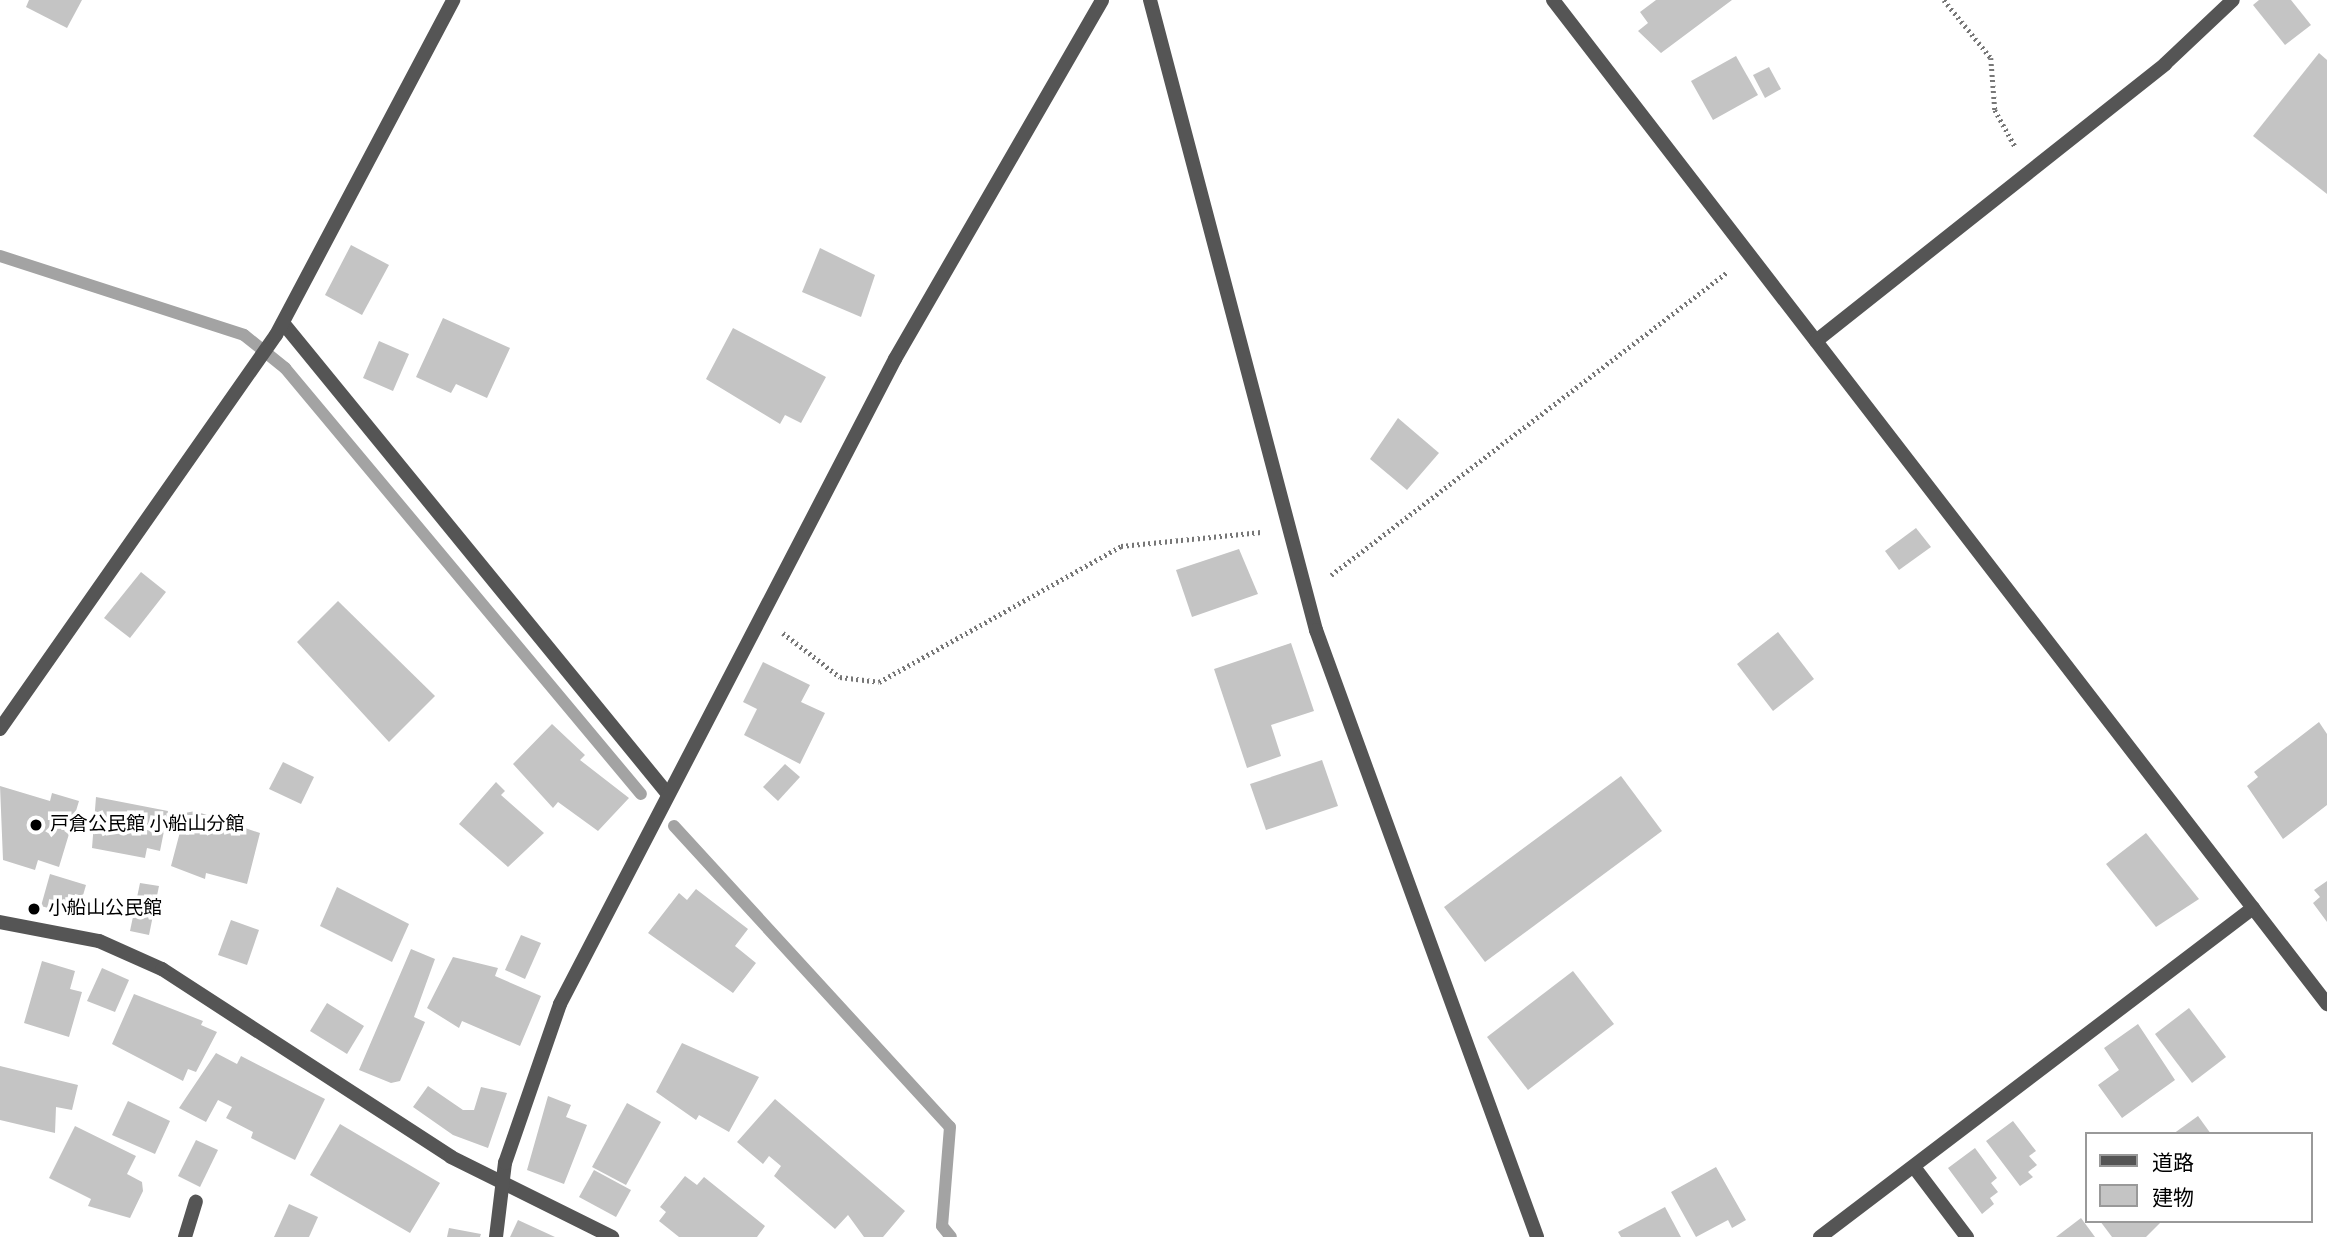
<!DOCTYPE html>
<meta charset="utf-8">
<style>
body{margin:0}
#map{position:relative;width:2327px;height:1237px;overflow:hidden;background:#fff;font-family:Signika,"Noto Sans JP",sans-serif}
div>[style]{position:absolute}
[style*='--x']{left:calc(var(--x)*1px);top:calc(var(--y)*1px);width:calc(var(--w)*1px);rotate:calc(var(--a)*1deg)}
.stream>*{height:12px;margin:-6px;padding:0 6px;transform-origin:6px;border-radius:6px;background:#a3a3a3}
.building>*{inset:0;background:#c4c4c4}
.path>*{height:4.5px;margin-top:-2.25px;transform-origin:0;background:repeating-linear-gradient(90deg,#777 0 2px,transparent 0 5.5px)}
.lane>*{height:14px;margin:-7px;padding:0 7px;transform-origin:7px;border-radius:7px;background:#555}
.street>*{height:14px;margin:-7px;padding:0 7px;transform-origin:7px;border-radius:7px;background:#555}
.dots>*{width:19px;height:19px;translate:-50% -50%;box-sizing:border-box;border:4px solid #fff;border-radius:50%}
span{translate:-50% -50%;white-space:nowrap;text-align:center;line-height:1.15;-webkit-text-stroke:7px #fff;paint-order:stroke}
.poi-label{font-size:19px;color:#000}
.left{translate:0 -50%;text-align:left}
.legend{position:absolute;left:2085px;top:1132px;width:228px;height:91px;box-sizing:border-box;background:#fff;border:2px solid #999;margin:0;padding:9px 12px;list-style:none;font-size:21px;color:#000}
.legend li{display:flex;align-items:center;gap:14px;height:35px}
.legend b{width:35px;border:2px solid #999}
</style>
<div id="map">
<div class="stream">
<div style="--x:0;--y:256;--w:256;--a:17.9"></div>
<div style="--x:244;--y:335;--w:53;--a:38.8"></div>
<div style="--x:285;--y:368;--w:555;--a:50.12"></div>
<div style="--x:674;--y:826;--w:408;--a:47.5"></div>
<div style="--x:950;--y:1127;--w:99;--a:94.6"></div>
<div style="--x:942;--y:1226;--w:14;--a:51"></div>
</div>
<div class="building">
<div style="clip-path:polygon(29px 0,82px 0,67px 28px,26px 7px)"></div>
<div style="clip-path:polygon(1656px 0,1732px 0,1661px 53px,1638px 31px,1648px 23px,1640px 12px)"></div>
<div style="clip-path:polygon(2259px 0,2291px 0,2311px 25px,2285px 45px,2253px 5px)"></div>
<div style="clip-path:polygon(2319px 53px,2327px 60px,2327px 194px,2253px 136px)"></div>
<div style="clip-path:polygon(1736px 56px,1758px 95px,1713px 120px,1691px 81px)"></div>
<div style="clip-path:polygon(1769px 67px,1781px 89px,1765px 98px,1753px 75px)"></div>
<div style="clip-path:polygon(351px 245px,389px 265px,362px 315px,325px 295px)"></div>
<div style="clip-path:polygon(820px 248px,875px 275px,861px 317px,802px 292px)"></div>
<div style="clip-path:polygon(443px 318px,510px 348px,487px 398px,456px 384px,451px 393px,416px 377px)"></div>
<div style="clip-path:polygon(733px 328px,826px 377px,801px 423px,785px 415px,780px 424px,706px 379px)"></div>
<div style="clip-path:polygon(379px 341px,409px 354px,393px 391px,363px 378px)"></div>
<div style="clip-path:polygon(1398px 418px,1439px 453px,1407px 490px,1370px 459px)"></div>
<div style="clip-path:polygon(1916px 528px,1931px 547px,1899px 570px,1885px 551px)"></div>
<div style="clip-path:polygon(1239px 549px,1258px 594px,1192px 617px,1176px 570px)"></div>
<div style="clip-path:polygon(141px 572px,166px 592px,130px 638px,104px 618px)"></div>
<div style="clip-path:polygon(338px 601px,435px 696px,389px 742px,297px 642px)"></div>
<div style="clip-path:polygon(1778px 632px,1814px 679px,1773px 711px,1737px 664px)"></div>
<div style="clip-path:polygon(1291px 643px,1314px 711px,1271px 725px,1281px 756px,1247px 768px,1214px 669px)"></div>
<div style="clip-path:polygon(763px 662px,810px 685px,801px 702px,825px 713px,800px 764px,744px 735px,757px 709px,743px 702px)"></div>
<div style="clip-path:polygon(2319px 722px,2327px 734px,2327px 805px,2283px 839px,2247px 786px,2258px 777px,2254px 772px)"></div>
<div style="clip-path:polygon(552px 724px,585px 755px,580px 760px,629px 798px,598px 831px,558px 802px,553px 808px,513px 764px)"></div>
<div style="clip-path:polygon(1322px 760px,1338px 806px,1266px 830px,1250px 784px)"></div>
<div style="clip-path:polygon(283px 762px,314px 777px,301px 804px,269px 789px)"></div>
<div style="clip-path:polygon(785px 764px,800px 777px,778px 801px,763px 787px)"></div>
<div style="clip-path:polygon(1621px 776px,1662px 831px,1485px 962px,1444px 907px)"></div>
<div style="clip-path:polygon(496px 782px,505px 791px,501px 795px,544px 833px,508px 867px,459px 824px)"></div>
<div style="clip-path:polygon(0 786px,50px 801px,52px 793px,79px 801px,59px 867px,38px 860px,35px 870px,3px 860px)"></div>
<div style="clip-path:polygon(96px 797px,168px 811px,160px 851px,147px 848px,145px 858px,92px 848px)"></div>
<div style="clip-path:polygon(195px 811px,260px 833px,247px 884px,206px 873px,205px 879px,171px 866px,185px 813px)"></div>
<div style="clip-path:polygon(2146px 833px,2199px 899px,2156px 927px,2106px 864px)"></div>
<div style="clip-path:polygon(50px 874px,86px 885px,77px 916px,41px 906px)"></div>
<div style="clip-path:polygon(2327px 881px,2327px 922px,2313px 903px,2320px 897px,2314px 890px)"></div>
<div style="clip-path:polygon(140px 883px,159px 886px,149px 935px,130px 931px)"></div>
<div style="clip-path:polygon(337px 887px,409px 924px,392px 962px,320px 926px)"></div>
<div style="clip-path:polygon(696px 889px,748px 929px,735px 946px,756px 963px,733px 993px,648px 933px,679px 893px,687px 900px)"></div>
<div style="clip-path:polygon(231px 920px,259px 930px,247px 965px,218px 955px)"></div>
<div style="clip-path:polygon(521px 935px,541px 943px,525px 979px,505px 970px)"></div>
<div style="clip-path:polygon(411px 949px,435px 959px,414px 1017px,425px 1022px,400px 1081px,391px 1083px,359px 1070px)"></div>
<div style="clip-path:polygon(453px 957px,498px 968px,495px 976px,541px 996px,520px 1046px,462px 1021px,459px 1028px,427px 1008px)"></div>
<div style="clip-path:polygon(42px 961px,75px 971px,70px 989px,82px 992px,69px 1037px,24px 1023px)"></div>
<div style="clip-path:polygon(102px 968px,129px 980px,115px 1012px,87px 1001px)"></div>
<div style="clip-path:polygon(1573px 971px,1614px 1024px,1528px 1090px,1487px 1037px)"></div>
<div style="clip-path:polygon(134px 994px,203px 1021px,201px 1025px,217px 1032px,196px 1072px,188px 1069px,183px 1081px,112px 1044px)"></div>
<div style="clip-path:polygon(327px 1003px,364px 1026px,347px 1054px,310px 1031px)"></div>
<div style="clip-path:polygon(2189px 1008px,2226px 1057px,2192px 1083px,2155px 1034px)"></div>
<div style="clip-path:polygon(2138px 1024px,2175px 1080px,2122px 1118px,2098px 1085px,2119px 1070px,2104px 1048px)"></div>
<div style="clip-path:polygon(682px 1043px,759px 1077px,729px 1132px,699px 1115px,696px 1120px,656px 1092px)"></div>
<div style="clip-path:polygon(216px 1053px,237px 1064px,241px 1056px,325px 1099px,295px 1160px,251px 1138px,253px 1132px,226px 1118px,232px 1107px,218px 1100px,206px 1122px,179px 1108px)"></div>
<div style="clip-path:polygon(0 1066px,78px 1085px,72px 1110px,56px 1107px,55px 1133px,0 1120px)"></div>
<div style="clip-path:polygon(428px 1086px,463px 1110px,474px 1110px,481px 1087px,507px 1093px,488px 1148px,453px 1135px,413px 1107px)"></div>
<div style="clip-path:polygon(548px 1096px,571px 1105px,566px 1117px,587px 1125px,564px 1184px,527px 1170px)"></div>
<div style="clip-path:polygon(775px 1099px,905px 1211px,883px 1237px,864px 1237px,848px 1215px,835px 1229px,774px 1176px,781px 1166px,769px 1156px,763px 1164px,737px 1142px)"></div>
<div style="clip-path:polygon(128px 1101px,170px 1121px,155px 1154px,112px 1135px)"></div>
<div style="clip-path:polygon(627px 1103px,661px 1122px,626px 1185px,592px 1167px)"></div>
<div style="clip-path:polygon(2198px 1116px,2211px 1134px,2173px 1134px)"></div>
<div style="clip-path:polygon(2013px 1121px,2036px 1151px,2029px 1156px,2037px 1165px,2028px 1172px,2033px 1177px,2020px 1186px,1986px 1141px)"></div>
<div style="clip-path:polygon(340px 1124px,440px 1183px,410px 1233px,310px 1175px)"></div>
<div style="clip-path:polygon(75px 1126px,136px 1156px,127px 1174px,142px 1182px,143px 1191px,130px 1218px,88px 1206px,91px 1199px,49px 1178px)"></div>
<div style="clip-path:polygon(196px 1140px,218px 1150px,200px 1187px,178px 1176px)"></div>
<div style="clip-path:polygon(1975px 1148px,1997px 1178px,1991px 1183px,1998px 1192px,1990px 1198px,1994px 1204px,1982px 1214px,1948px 1168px)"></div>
<div style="clip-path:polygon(1716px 1167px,1746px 1220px,1732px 1228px,1728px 1220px,1696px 1237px,1671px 1192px)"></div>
<div style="clip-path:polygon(594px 1170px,631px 1190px,616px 1217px,579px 1197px)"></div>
<div style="clip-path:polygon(685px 1176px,697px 1185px,704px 1177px,765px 1226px,757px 1237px,679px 1237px,659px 1221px,666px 1212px,660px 1207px)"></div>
<div style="clip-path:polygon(289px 1204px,318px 1217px,309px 1237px,274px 1237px)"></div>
<div style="clip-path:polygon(1665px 1207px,1681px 1237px,1621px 1237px,1618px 1232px)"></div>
<div style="clip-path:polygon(2081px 1218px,2095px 1237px,2056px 1237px)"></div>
<div style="clip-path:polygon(518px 1220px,555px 1237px,510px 1237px)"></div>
<div style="clip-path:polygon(2100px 1221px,2162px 1221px,2146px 1237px,2112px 1237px)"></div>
<div style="clip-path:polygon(449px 1228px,481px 1234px,480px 1237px,447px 1237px)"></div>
</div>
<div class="path">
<div style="--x:1944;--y:0;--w:75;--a:51"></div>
<div style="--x:1991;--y:58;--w:52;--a:85.6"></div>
<div style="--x:1995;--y:110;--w:43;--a:61.1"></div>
<div style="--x:1331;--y:575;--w:499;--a:-37.4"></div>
<div style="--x:783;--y:633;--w:72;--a:37.7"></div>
<div style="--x:840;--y:677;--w:39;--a:7"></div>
<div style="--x:879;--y:682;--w:278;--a:-29.3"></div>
<div style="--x:1121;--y:546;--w:141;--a:-5.7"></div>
</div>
<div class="lane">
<div style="--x:185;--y:1237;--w:37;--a:-73"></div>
</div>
<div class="street">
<div style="--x:1150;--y:0;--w:652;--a:75.24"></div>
<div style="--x:1316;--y:630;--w:646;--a:69.99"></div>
<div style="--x:1553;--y:0;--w:1268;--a:52.37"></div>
<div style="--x:283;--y:323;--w:607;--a:50.75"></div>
<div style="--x:1816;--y:341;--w:446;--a:-38.4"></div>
<div style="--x:2165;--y:64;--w:93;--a:-43.3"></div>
<div style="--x:0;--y:729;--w:481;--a:-55"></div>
<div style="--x:276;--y:335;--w:379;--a:-62.1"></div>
<div style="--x:0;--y:922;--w:101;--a:10.9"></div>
<div style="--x:99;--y:941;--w:69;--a:24"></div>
<div style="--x:162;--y:969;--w:345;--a:33"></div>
<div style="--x:451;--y:1157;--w:180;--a:26.4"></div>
<div style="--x:1914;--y:1167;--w:88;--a:52.9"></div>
<div style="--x:496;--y:1237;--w:75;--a:-83.1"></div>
<div style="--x:505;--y:1163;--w:168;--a:-70.9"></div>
<div style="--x:560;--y:1004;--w:727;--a:-62.55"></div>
<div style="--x:895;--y:359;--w:414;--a:-60"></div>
<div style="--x:1820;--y:1237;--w:544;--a:-37.23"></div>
</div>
<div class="dots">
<div style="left:36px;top:825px;background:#000"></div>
<div style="left:34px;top:909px;background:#000"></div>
</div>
<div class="poi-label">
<span class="left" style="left:50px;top:825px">戸倉公民館 小船山分館</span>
<span class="left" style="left:48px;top:909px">小船山公民館</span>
</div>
<ul class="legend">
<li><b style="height:9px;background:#555"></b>道路</li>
<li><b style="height:19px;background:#c4c4c4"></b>建物</li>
</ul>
</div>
